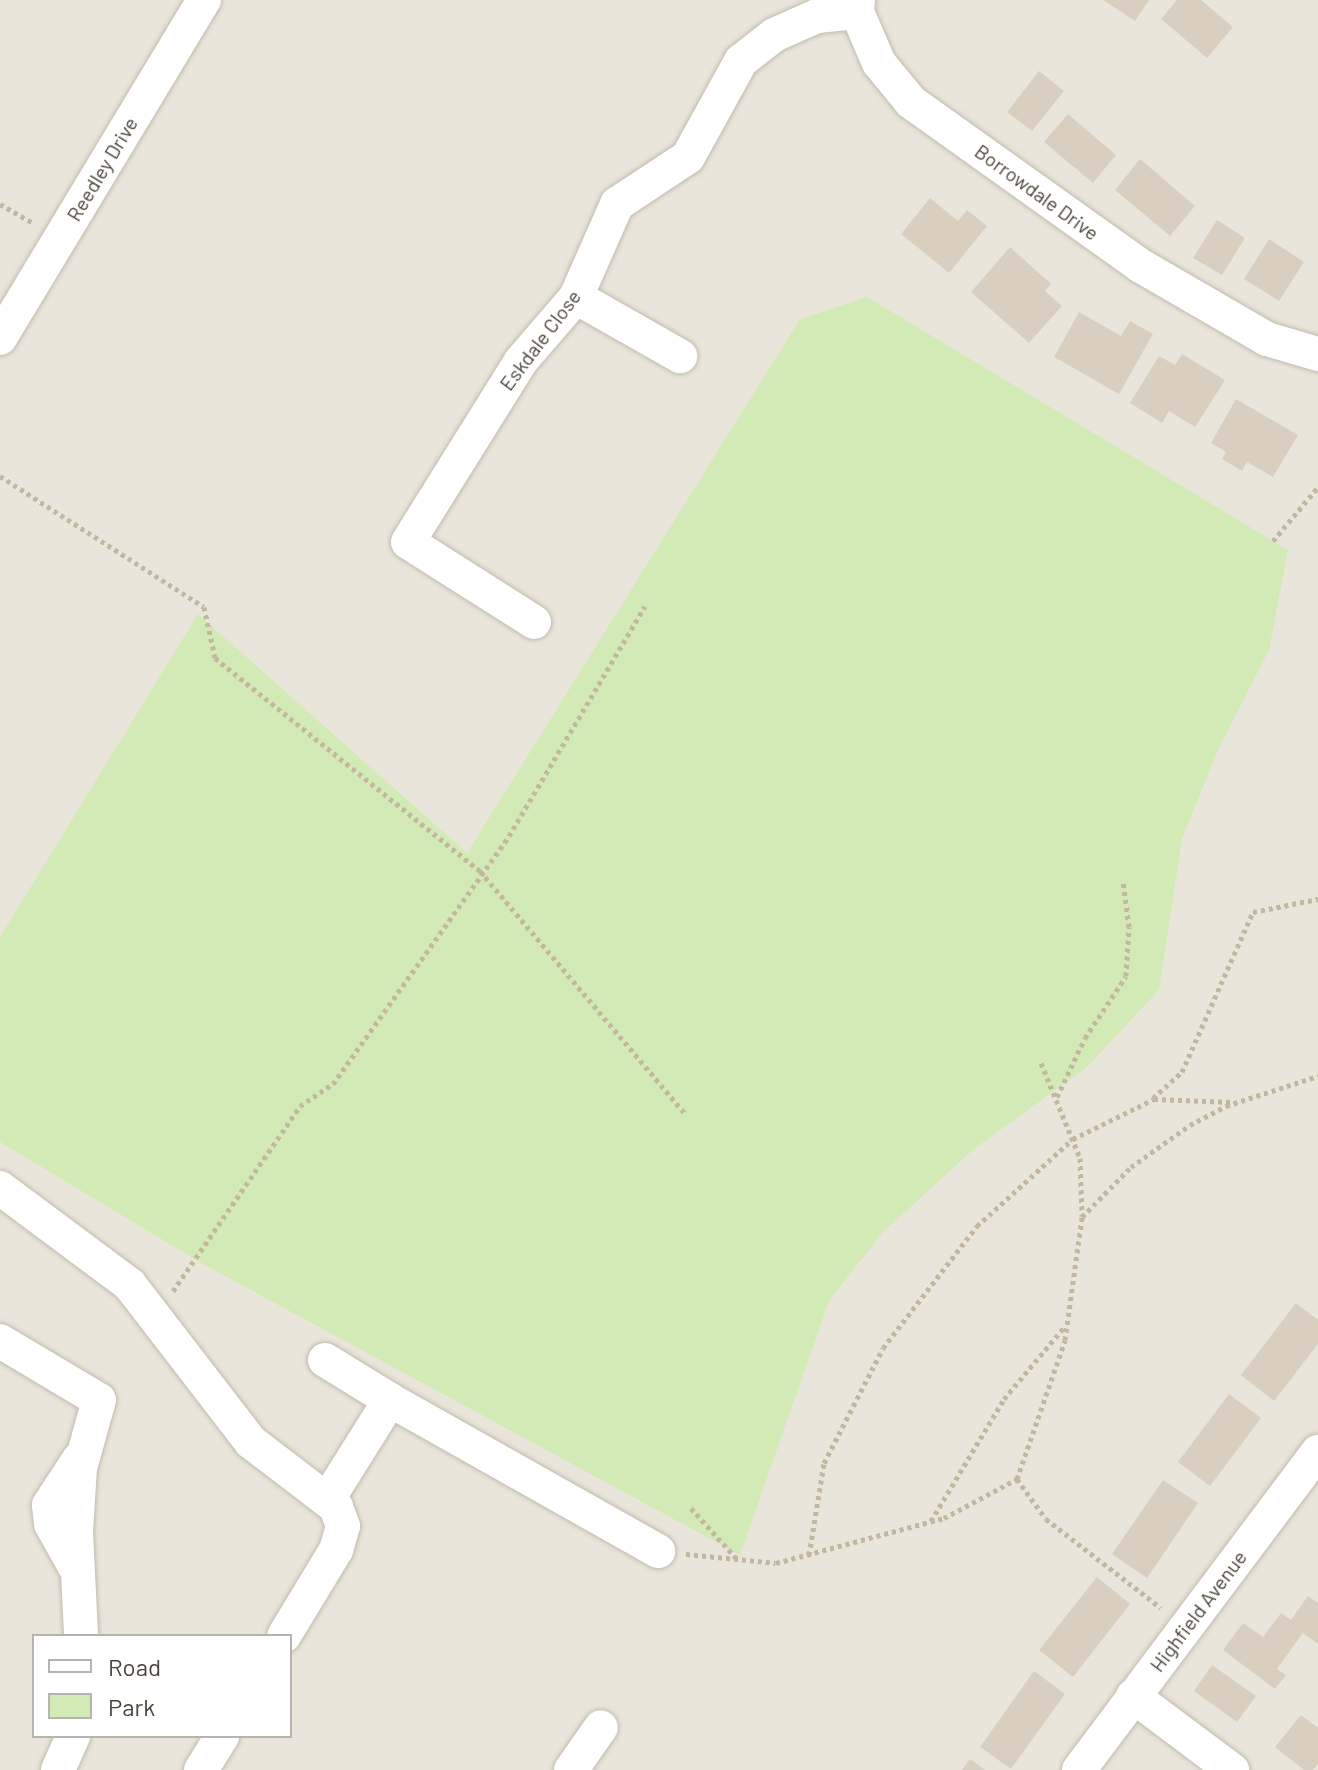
<!DOCTYPE html>
<style>
body{margin:0}
#map{position:relative;width:1318px;height:1770px;overflow:hidden;background:#f6f3ec;font-family:Barlow,sans-serif}
div>[style]{position:absolute}
[style*='--x']{left:calc(var(--x)*1px);top:calc(var(--y)*1px);width:calc(var(--w)*1px);rotate:calc(var(--a)*1deg)}
.residential>*{inset:0;background:#eae5da}
.green>*{inset:0;background:#d2eab5}
.building>*{inset:0;background:#d8cfc1}
.path>*{height:5px;margin-top:-2.5px;transform-origin:0;background:repeating-linear-gradient(90deg,#c4b79f 0 4px,transparent 0 8px)}
.roads{filter:drop-shadow(0 0 2px #c2bbae) drop-shadow(0 0 2px #c2bbae)}
.minor>*{height:34px;margin:-17px;padding:0 17px;transform-origin:17px;border-radius:17px;background:#fff}
span{translate:-50% -50%;white-space:nowrap;text-align:center;line-height:1.15;-webkit-text-stroke:8px #fff;paint-order:stroke}
.street-label{font-size:20px;color:#4b4439}
.legend{position:absolute;left:32px;top:1634px;width:260px;height:104px;box-sizing:border-box;background:#fff;border:2px solid #b7b4b0;margin:0;padding:10px 14px;list-style:none;font-size:24px;color:#4b4439}
.legend li{display:flex;align-items:center;gap:16px;height:40px}
.legend b{width:40px;border:2px solid #b7b4b0}
</style>
<div id="map">
<div class="residential">
<div style="clip-path:polygon(evenodd,0 0,1318px 0,1318px 1770px,0 1770px,0 0,34px 1636px,290px 1636px,290px 1736px,34px 1736px,34px 1636px)"></div>
</div>
<div class="green">
<div style="clip-path:polygon(867px 297px,1288px 550px,1269px 650px,1218px 750px,1182px 839px,1159px 990px,1087px 1067px,974px 1149px,883px 1232px,829px 1301px,740px 1555px,203px 1264px,0 1142px,0 937px,198px 614px,467px 853px,800px 319px)"></div>
</div>
<div class="building">
<div style="clip-path:polygon(1103px 0,1149px 0,1135px 21px)"></div>
<div style="clip-path:polygon(1177px 0,1201px 0,1233px 27px,1207px 58px,1161px 19px)"></div>
<div style="clip-path:polygon(1039px 71px,1064px 91px,1032px 131px,1007px 112px)"></div>
<div style="clip-path:polygon(1068px 114px,1116px 155px,1093px 183px,1044px 142px)"></div>
<div style="clip-path:polygon(1140px 159px,1195px 206px,1170px 236px,1115px 190px)"></div>
<div style="clip-path:polygon(930px 198px,958px 221px,967px 210px,987px 226px,949px 273px,901px 234px)"></div>
<div style="clip-path:polygon(1217px 220px,1245px 238px,1222px 275px,1193px 258px)"></div>
<div style="clip-path:polygon(1269px 239px,1304px 262px,1279px 301px,1244px 279px)"></div>
<div style="clip-path:polygon(1010px 247px,1051px 284px,1045px 291px,1062px 306px,1029px 343px,971px 292px)"></div>
<div style="clip-path:polygon(1079px 312px,1121px 336px,1130px 321px,1153px 334px,1119px 394px,1054px 357px)"></div>
<div style="clip-path:polygon(1182px 354px,1225px 380px,1195px 427px,1169px 411px,1162px 423px,1130px 403px,1159px 356px,1175px 365px)"></div>
<div style="clip-path:polygon(1236px 399px,1298px 435px,1273px 477px,1247px 462px,1242px 471px,1222px 459px,1226px 452px,1211px 443px)"></div>
<div style="clip-path:polygon(1296px 1303px,1318px 1320px,1318px 1344px,1274px 1401px,1241px 1375px)"></div>
<div style="clip-path:polygon(1229px 1394px,1261px 1418px,1210px 1486px,1178px 1462px)"></div>
<div style="clip-path:polygon(1163px 1480px,1198px 1503px,1147px 1578px,1112px 1554px)"></div>
<div style="clip-path:polygon(1097px 1577px,1130px 1604px,1073px 1677px,1039px 1650px)"></div>
<div style="clip-path:polygon(1308px 1596px,1318px 1603px,1318px 1644px,1303px 1633px,1277px 1669px,1286px 1675px,1275px 1689px,1223px 1650px,1243px 1623px,1263px 1637px,1281px 1613px,1291px 1620px)"></div>
<div style="clip-path:polygon(1212px 1665px,1256px 1696px,1237px 1722px,1194px 1691px)"></div>
<div style="clip-path:polygon(1034px 1671px,1065px 1694px,1011px 1769px,980px 1747px)"></div>
<div style="clip-path:polygon(1301px 1715px,1318px 1728px,1318px 1764px,1313px 1770px,1304px 1770px,1275px 1747px)"></div>
<div style="clip-path:polygon(970px 1759px,985px 1770px,962px 1770px)"></div>
</div>
<div class="path">
<div style="--x:0;--y:204;--w:40;--a:29.7"></div>
<div style="--x:0;--y:476;--w:242;--a:32.7"></div>
<div style="--x:204;--y:607;--w:52;--a:77.8"></div>
<div style="--x:215;--y:658;--w:340;--a:38.8"></div>
<div style="--x:480;--y:871;--w:318;--a:49.8"></div>
<div style="--x:1273;--y:541;--w:70;--a:-50.2"></div>
<div style="--x:1041;--y:1063;--w:103;--a:67.7"></div>
<div style="--x:1080;--y:1158;--w:58;--a:88"></div>
<div style="--x:1057;--y:1097;--w:65;--a:-64.6"></div>
<div style="--x:1085;--y:1038;--w:74;--a:-56.5"></div>
<div style="--x:1126;--y:976;--w:49;--a:-86.5"></div>
<div style="--x:1129;--y:927;--w:46;--a:-97.4"></div>
<div style="--x:1153;--y:1098;--w:39;--a:-42"></div>
<div style="--x:1182;--y:1072;--w:175;--a:-66.1"></div>
<div style="--x:1253;--y:912;--w:66;--a:-11.3"></div>
<div style="--x:173;--y:1291;--w:224;--a:-55.5"></div>
<div style="--x:300;--y:1106;--w:40;--a:-34"></div>
<div style="--x:333;--y:1084;--w:304;--a:-54.6"></div>
<div style="--x:509;--y:836;--w:267;--a:-59.4"></div>
<div style="--x:1017;--y:1479;--w:49;--a:54.1"></div>
<div style="--x:1046;--y:1519;--w:145;--a:37.7"></div>
<div style="--x:691;--y:1508;--w:69;--a:48"></div>
<div style="--x:931;--y:1521;--w:142;--a:-59.1"></div>
<div style="--x:1004;--y:1399;--w:95;--a:-50.1"></div>
<div style="--x:686;--y:1554;--w:90;--a:5.7"></div>
<div style="--x:776;--y:1563;--w:174;--a:-15"></div>
<div style="--x:944;--y:1518;--w:83;--a:-28.1"></div>
<div style="--x:1017;--y:1479;--w:147;--a:-70.9"></div>
<div style="--x:1065;--y:1340;--w:124;--a:-82.1"></div>
<div style="--x:1082;--y:1217;--w:70;--a:-45.6"></div>
<div style="--x:1131;--y:1167;--w:72;--a:-35.4"></div>
<div style="--x:1190;--y:1125;--w:41;--a:-27.8"></div>
<div style="--x:1226;--y:1106;--w:97;--a:-18.1"></div>
<div style="--x:809;--y:1555;--w:93;--a:-80.7"></div>
<div style="--x:824;--y:1463;--w:129;--a:-62.8"></div>
<div style="--x:883;--y:1348;--w:154;--a:-52.4"></div>
<div style="--x:977;--y:1226;--w:130;--a:-42.2"></div>
<div style="--x:1073;--y:1139;--w:90;--a:-26.3"></div>
<div style="--x:1154;--y:1099;--w:79;--a:2.2"></div>
</div>
<div class="roads">
<div class="minor">
<div style="--x:858;--y:0;--w:12;--a:95"></div>
<div style="--x:857;--y:12;--w:56;--a:66.7"></div>
<div style="--x:879;--y:63;--w:50;--a:50.6"></div>
<div style="--x:911;--y:102;--w:282;--a:35.5"></div>
<div style="--x:1141;--y:266;--w:146;--a:30.1"></div>
<div style="--x:1267;--y:339;--w:53;--a:16.4"></div>
<div style="--x:576;--y:297;--w:120;--a:29.6"></div>
<div style="--x:0;--y:338;--w:395;--a:-58.9"></div>
<div style="--x:534;--y:622;--w:149;--a:-147.6"></div>
<div style="--x:408;--y:542;--w:213;--a:-58"></div>
<div style="--x:521;--y:361;--w:84;--a:-49.3"></div>
<div style="--x:576;--y:297;--w:102;--a:-66.2"></div>
<div style="--x:617;--y:204;--w:85;--a:-33.5"></div>
<div style="--x:688;--y:157;--w:110;--a:-61.1"></div>
<div style="--x:741;--y:61;--w:42;--a:-38.2"></div>
<div style="--x:774;--y:35;--w:47;--a:-23.8"></div>
<div style="--x:817;--y:16;--w:40;--a:-5.7"></div>
<div style="--x:0;--y:1188;--w:162;--a:36.7"></div>
<div style="--x:130;--y:1285;--w:198;--a:52.4"></div>
<div style="--x:251;--y:1442;--w:107;--a:37.4"></div>
<div style="--x:336;--y:1507;--w:20;--a:70"></div>
<div style="--x:343;--y:1526;--w:25;--a:106"></div>
<div style="--x:336;--y:1550;--w:100;--a:121.2"></div>
<div style="--x:0;--y:1341;--w:115;--a:30.8"></div>
<div style="--x:99;--y:1400;--w:71;--a:105.6"></div>
<div style="--x:80;--y:1468;--w:64;--a:93.6"></div>
<div style="--x:76;--y:1532;--w:104;--a:87.2"></div>
<div style="--x:325;--y:1360;--w:76;--a:31.6"></div>
<div style="--x:390;--y:1400;--w:117;--a:122.1"></div>
<div style="--x:390;--y:1400;--w:308;--a:29.4"></div>
<div style="--x:75;--y:1567;--w:49;--a:-119.2"></div>
<div style="--x:51;--y:1524;--w:19;--a:-96"></div>
<div style="--x:49;--y:1505;--w:55;--a:-56.9"></div>
<div style="--x:1133;--y:1696;--w:124;--a:36.8"></div>
<div style="--x:58;--y:1770;--w:37;--a:-66"></div>
<div style="--x:201;--y:1770;--w:40;--a:-58"></div>
<div style="--x:571;--y:1770;--w:52;--a:-55.1"></div>
<div style="--x:1079;--y:1770;--w:398;--a:-53.1"></div>
</div>
</div>
<div class="street-label">
<span style="left:102px;top:169px;rotate:-59deg">Reedley Drive</span>
<span style="left:1037px;top:192px;rotate:36deg">Borrowdale Drive</span>
<span style="left:540px;top:340px;rotate:-53deg">Eskdale Close</span>
<span style="left:1198px;top:1611px;rotate:-53deg">Highfield Avenue</span>
</div>
<ul class="legend">
<li><b style="height:10px;background:#fff"></b>Road</li>
<li><b style="height:22px;background:#d2eab5"></b>Park</li>
</ul>
</div>
